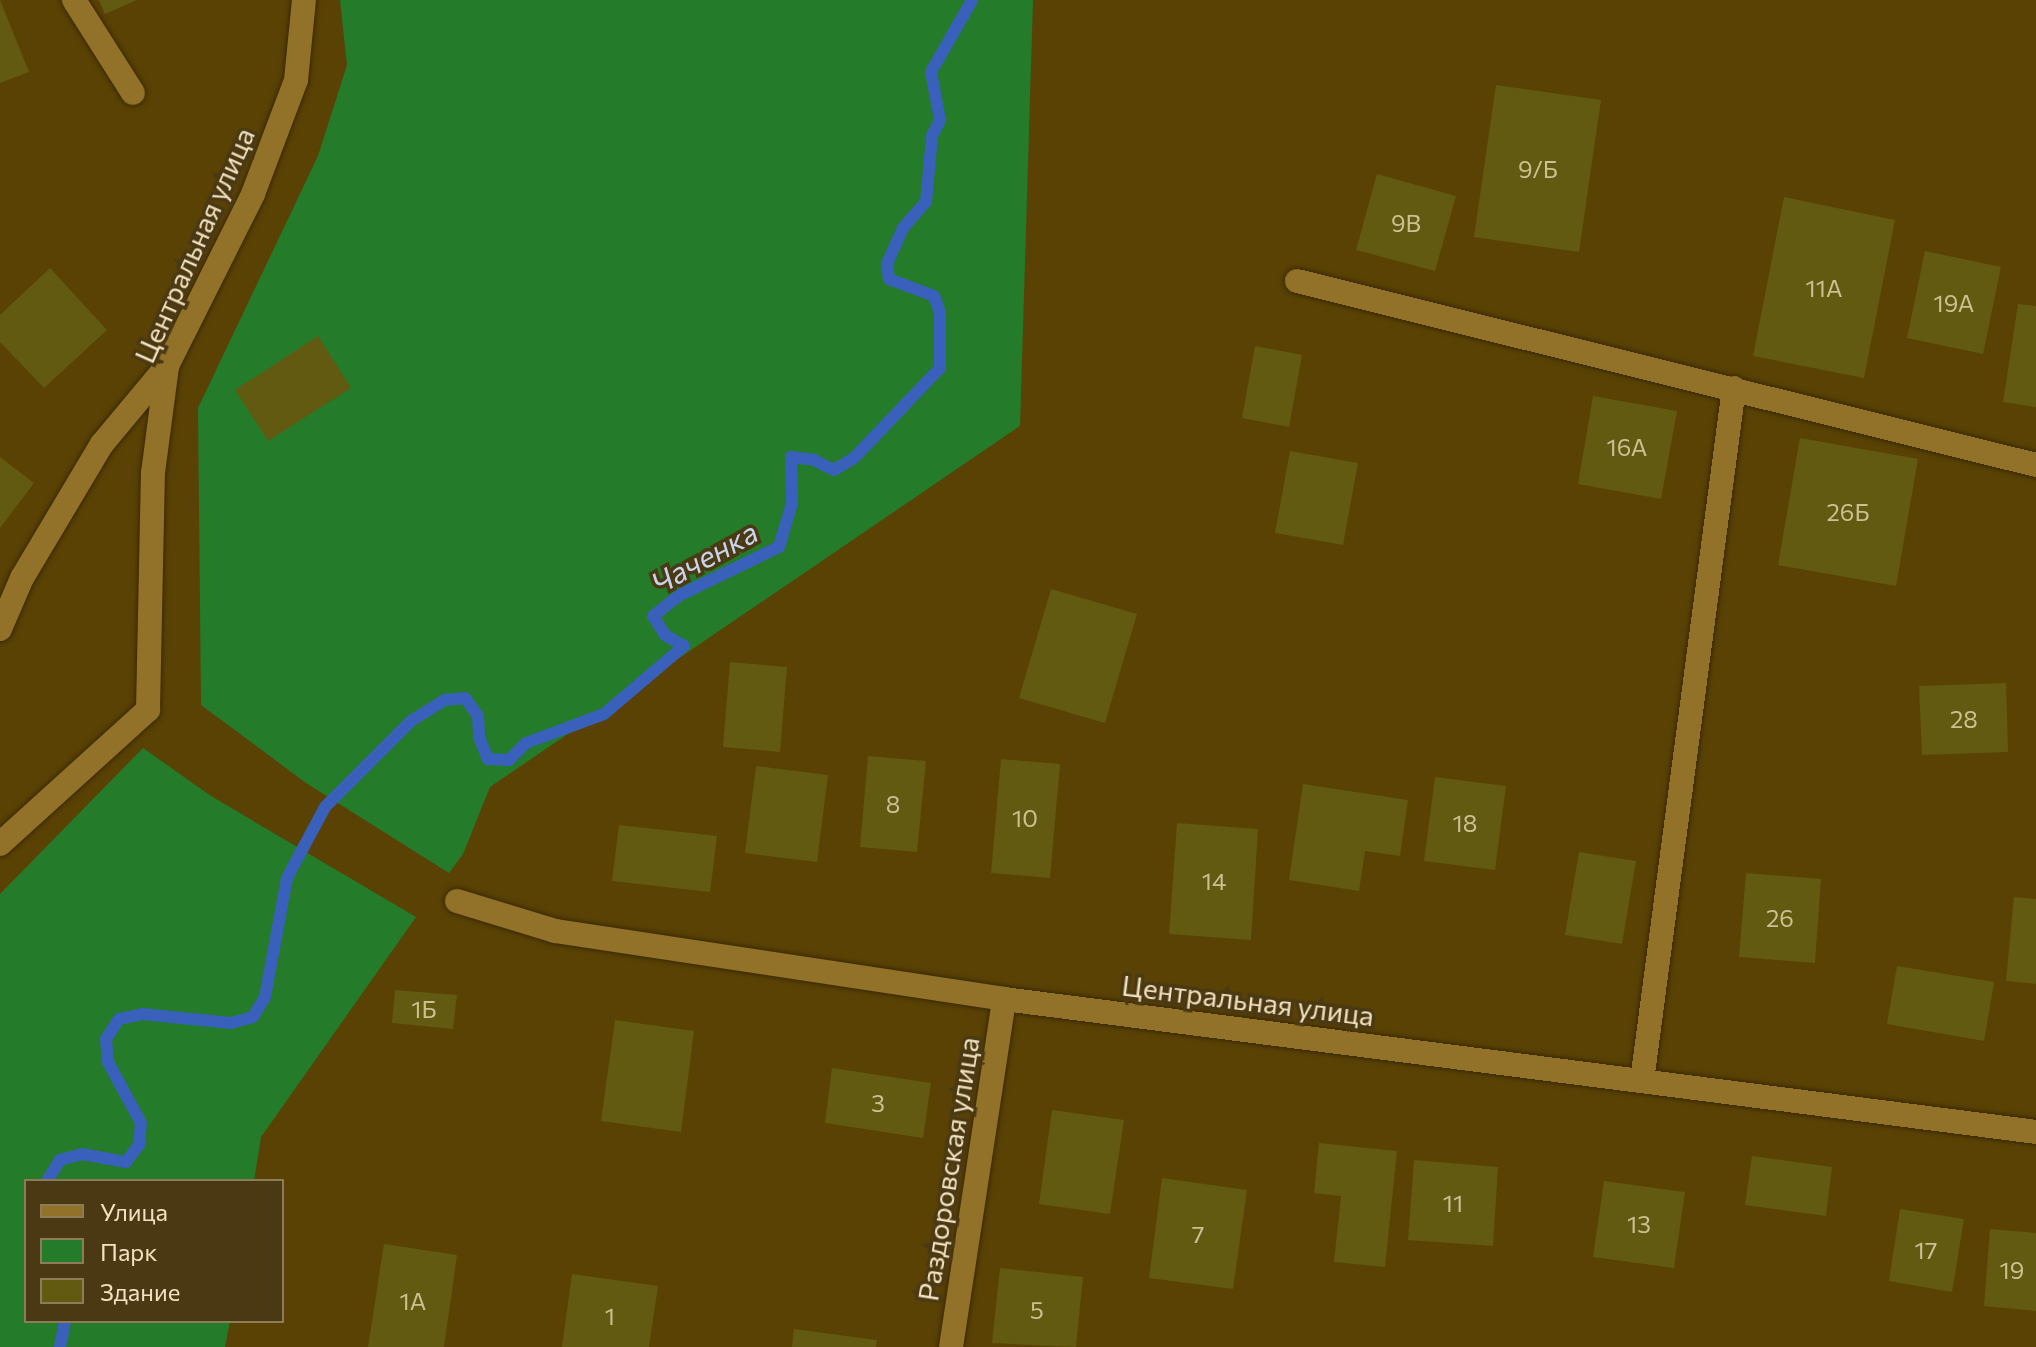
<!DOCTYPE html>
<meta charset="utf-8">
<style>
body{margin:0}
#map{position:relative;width:2036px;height:1347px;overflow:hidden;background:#5a4205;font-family:Commissioner,sans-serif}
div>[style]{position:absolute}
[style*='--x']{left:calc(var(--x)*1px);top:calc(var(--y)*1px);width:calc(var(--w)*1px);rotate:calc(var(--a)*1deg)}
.green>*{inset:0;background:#247b29}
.stream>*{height:12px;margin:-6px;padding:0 6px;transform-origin:6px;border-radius:6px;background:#3961bc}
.building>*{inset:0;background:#615a10}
.roads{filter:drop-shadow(0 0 2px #3a2902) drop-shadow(0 0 2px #3a2902)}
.minor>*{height:24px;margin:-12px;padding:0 12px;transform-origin:12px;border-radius:12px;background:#927129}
span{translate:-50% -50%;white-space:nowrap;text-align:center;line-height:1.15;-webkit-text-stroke:7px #4a3913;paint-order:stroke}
.number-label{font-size:24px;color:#cebf93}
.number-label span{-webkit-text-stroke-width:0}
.street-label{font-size:28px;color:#f2e1bf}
.water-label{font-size:30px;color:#c7d4ec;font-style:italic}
.legend{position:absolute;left:24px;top:1179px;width:260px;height:144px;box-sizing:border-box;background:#4a3913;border:2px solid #8d7c58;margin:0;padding:10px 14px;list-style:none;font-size:24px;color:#f2e1bf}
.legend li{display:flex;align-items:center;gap:16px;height:40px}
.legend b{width:40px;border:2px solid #8d7c58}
</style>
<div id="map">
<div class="green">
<div style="clip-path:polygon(340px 0,1033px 0,1020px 426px,490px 787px,463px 854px,449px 873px,306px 783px,201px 705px,198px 408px,318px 156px,347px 65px)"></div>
<div style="clip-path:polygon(143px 748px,211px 796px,416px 917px,261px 1137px,254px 1181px,26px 1181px,26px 1321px,230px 1321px,225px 1347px,0 1347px,0 894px)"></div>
</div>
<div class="stream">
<div style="--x:47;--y:1181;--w:25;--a:-58"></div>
<div style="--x:60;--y:1160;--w:23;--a:-15"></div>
<div style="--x:82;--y:1154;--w:45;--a:10.3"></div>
<div style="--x:126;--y:1162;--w:21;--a:-53"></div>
<div style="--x:139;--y:1145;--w:22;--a:-85"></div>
<div style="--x:141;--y:1123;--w:69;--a:-118.4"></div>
<div style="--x:108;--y:1062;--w:23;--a:-95"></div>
<div style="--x:106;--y:1039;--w:24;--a:-57"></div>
<div style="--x:119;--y:1019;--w:24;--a:-12"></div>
<div style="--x:142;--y:1014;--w:89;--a:5.8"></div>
<div style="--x:231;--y:1023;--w:23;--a:-15"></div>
<div style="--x:253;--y:1017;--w:23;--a:-59"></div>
<div style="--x:265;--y:997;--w:121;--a:-79.5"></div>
<div style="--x:287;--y:878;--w:81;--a:-61.8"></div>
<div style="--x:325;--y:807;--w:122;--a:-45"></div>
<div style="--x:411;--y:721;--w:39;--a:-32"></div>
<div style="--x:444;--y:700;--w:21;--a:-5"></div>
<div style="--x:465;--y:698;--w:22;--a:54"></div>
<div style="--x:478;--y:716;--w:21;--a:87"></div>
<div style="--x:479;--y:737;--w:24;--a:68"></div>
<div style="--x:488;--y:759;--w:21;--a:3"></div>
<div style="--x:509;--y:760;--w:24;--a:-45"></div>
<div style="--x:526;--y:743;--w:83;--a:-20.4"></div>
<div style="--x:604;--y:714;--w:105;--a:-40.4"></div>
<div style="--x:684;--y:646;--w:22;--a:-150"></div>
<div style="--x:665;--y:635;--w:22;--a:-122"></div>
<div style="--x:653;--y:616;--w:34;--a:-38"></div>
<div style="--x:680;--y:595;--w:110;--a:-25.9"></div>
<div style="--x:779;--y:547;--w:46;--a:-73.5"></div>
<div style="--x:792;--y:503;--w:46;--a:-91.2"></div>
<div style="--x:791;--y:457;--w:23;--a:7"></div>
<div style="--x:814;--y:460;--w:22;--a:27"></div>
<div style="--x:834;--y:470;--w:23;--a:-31"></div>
<div style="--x:854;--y:458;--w:124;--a:-46.3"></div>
<div style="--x:940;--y:368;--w:55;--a:-90"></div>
<div style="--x:940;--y:313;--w:18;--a:-109"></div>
<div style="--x:934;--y:296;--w:48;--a:-159.3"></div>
<div style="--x:889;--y:279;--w:15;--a:-98"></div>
<div style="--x:887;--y:264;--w:39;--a:-66"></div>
<div style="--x:903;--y:228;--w:35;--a:-49"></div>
<div style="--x:926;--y:202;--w:66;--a:-84.8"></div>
<div style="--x:932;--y:136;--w:18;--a:-63"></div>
<div style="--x:940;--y:120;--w:49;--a:-100.6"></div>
<div style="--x:931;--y:72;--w:83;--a:-60.3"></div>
<div style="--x:60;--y:1347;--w:26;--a:-79"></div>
</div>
<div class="building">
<div style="clip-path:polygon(0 0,29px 72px,0 83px)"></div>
<div style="clip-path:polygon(99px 0,137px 0,105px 14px)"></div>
<div style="clip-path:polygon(1496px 85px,1601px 100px,1579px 252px,1474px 237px)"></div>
<div style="clip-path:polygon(1377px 174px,1456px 196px,1435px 271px,1356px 250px)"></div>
<div style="clip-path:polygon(1784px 197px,1895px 220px,1864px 378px,1753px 356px)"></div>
<div style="clip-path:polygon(1925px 251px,2001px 267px,1983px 354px,1907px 338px)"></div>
<div style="clip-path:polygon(50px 268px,107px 330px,44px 388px,0 342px,0 315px)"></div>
<div style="clip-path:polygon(2018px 304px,2036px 306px,2036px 407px,2003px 402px)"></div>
<div style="clip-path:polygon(318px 336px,351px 388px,268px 441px,235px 390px)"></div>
<div style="clip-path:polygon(1255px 346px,1302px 355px,1289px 427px,1242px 418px)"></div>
<div style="clip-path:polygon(1593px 396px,1677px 411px,1661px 499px,1578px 484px)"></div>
<div style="clip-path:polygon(1800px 438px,1918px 459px,1896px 586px,1778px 565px)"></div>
<div style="clip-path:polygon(1290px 451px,1358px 463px,1343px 545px,1275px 533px)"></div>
<div style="clip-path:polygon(0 457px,34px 483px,0 528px)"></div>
<div style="clip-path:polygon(1051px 589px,1137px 614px,1105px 723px,1019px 698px)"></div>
<div style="clip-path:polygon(730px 662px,787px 667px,780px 752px,723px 747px)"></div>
<div style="clip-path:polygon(2006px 683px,2008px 752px,1922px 755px,1919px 686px)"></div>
<div style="clip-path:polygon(868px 756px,926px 761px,917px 852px,860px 847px)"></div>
<div style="clip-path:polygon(1001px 759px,1060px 764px,1050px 878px,991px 873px)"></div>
<div style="clip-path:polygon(756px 766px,828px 775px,817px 862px,745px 853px)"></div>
<div style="clip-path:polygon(1435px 777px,1506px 786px,1495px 870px,1424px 861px)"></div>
<div style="clip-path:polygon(1303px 784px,1408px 800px,1400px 856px,1365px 851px,1359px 891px,1289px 880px)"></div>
<div style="clip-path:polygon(1177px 823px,1258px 829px,1251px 940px,1169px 934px)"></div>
<div style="clip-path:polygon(619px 825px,717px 836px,710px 892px,612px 881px)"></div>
<div style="clip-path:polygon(1579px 852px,1636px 861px,1622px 944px,1565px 935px)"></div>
<div style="clip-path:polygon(1746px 873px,1821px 879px,1815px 963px,1739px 957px)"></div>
<div style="clip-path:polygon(2014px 897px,2036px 899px,2036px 984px,2006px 981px)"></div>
<div style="clip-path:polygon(1897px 966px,1994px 982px,1984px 1041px,1887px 1024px)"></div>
<div style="clip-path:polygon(395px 990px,457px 995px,453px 1029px,392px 1023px)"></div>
<div style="clip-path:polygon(615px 1020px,694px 1031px,681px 1132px,601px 1121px)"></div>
<div style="clip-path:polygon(832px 1068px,931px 1083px,923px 1138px,825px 1123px)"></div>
<div style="clip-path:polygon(1052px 1110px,1124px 1120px,1110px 1214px,1039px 1204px)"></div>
<div style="clip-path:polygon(1319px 1143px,1397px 1151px,1385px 1267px,1334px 1262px,1341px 1196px,1314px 1193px)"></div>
<div style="clip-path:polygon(1752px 1156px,1832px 1167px,1826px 1216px,1745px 1205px)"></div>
<div style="clip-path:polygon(1414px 1160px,1498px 1167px,1493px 1246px,1408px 1240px)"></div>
<div style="clip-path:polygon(1162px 1178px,1247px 1190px,1233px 1289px,1149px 1278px)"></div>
<div style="clip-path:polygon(1604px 1181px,1685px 1192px,1674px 1268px,1593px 1257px)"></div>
<div style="clip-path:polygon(1900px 1209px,1964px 1219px,1952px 1292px,1889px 1281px)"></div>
<div style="clip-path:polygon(1990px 1229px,2036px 1233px,2036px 1311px,1984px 1306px)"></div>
<div style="clip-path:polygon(384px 1244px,457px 1255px,444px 1347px,368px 1347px)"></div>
<div style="clip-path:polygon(1000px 1268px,1083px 1277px,1076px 1347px,992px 1343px)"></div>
<div style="clip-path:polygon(572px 1274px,658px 1286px,649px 1347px,562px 1347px)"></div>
<div style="clip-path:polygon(794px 1329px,877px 1340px,876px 1347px,792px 1347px)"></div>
</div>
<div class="roads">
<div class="minor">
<div style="--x:74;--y:0;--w:110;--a:57.6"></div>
<div style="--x:1297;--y:281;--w:762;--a:13.98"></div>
<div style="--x:0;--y:629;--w:56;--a:-66.7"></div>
<div style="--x:22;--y:578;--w:156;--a:-59.2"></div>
<div style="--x:102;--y:444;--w:102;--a:-50.2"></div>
<div style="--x:0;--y:844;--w:200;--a:-42.2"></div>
<div style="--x:148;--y:710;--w:237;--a:-88.8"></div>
<div style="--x:153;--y:473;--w:108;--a:-82.5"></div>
<div style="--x:167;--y:366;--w:192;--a:-63.4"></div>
<div style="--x:253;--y:194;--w:122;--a:-69.3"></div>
<div style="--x:296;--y:80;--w:80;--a:-84.3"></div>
<div style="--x:457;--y:901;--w:102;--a:17"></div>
<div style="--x:555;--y:931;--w:454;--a:8.6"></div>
<div style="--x:1004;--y:999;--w:1041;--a:7.34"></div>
<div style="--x:1642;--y:1081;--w:699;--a:-82.44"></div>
<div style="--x:951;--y:1347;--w:352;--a:-81.3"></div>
</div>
</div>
<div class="number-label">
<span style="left:1538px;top:169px">9/Б</span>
<span style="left:1406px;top:223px">9В</span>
<span style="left:1824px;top:288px">11А</span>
<span style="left:1954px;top:303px">19А</span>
<span style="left:1627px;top:447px">16А</span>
<span style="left:1848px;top:512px">26Б</span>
<span style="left:1964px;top:719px">28</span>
<span style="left:893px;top:804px">8</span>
<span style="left:1025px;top:818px">10</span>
<span style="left:1465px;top:823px">18</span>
<span style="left:1214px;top:881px">14</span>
<span style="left:1780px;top:918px">26</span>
<span style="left:424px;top:1009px">1Б</span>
<span style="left:878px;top:1103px">3</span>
<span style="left:1453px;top:1203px">11</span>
<span style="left:1639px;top:1224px">13</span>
<span style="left:1198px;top:1234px">7</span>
<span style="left:1926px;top:1250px">17</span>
<span style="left:2012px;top:1270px">19</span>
<span style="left:413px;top:1301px">1А</span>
<span style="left:1037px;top:1310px">5</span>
<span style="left:610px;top:1316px">1</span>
</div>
<div class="street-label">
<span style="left:194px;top:245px;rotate:-66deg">Центральная улица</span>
<span style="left:1248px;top:1000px;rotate:7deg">Центральная улица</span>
<span style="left:948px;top:1169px;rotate:-81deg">Раздоровская улица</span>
</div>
<div class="water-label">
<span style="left:704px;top:557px;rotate:-29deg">Чаченка</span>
</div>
<ul class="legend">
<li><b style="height:10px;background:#927129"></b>Улица</li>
<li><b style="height:22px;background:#247b29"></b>Парк</li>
<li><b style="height:22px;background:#615a10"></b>Здание</li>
</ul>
</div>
